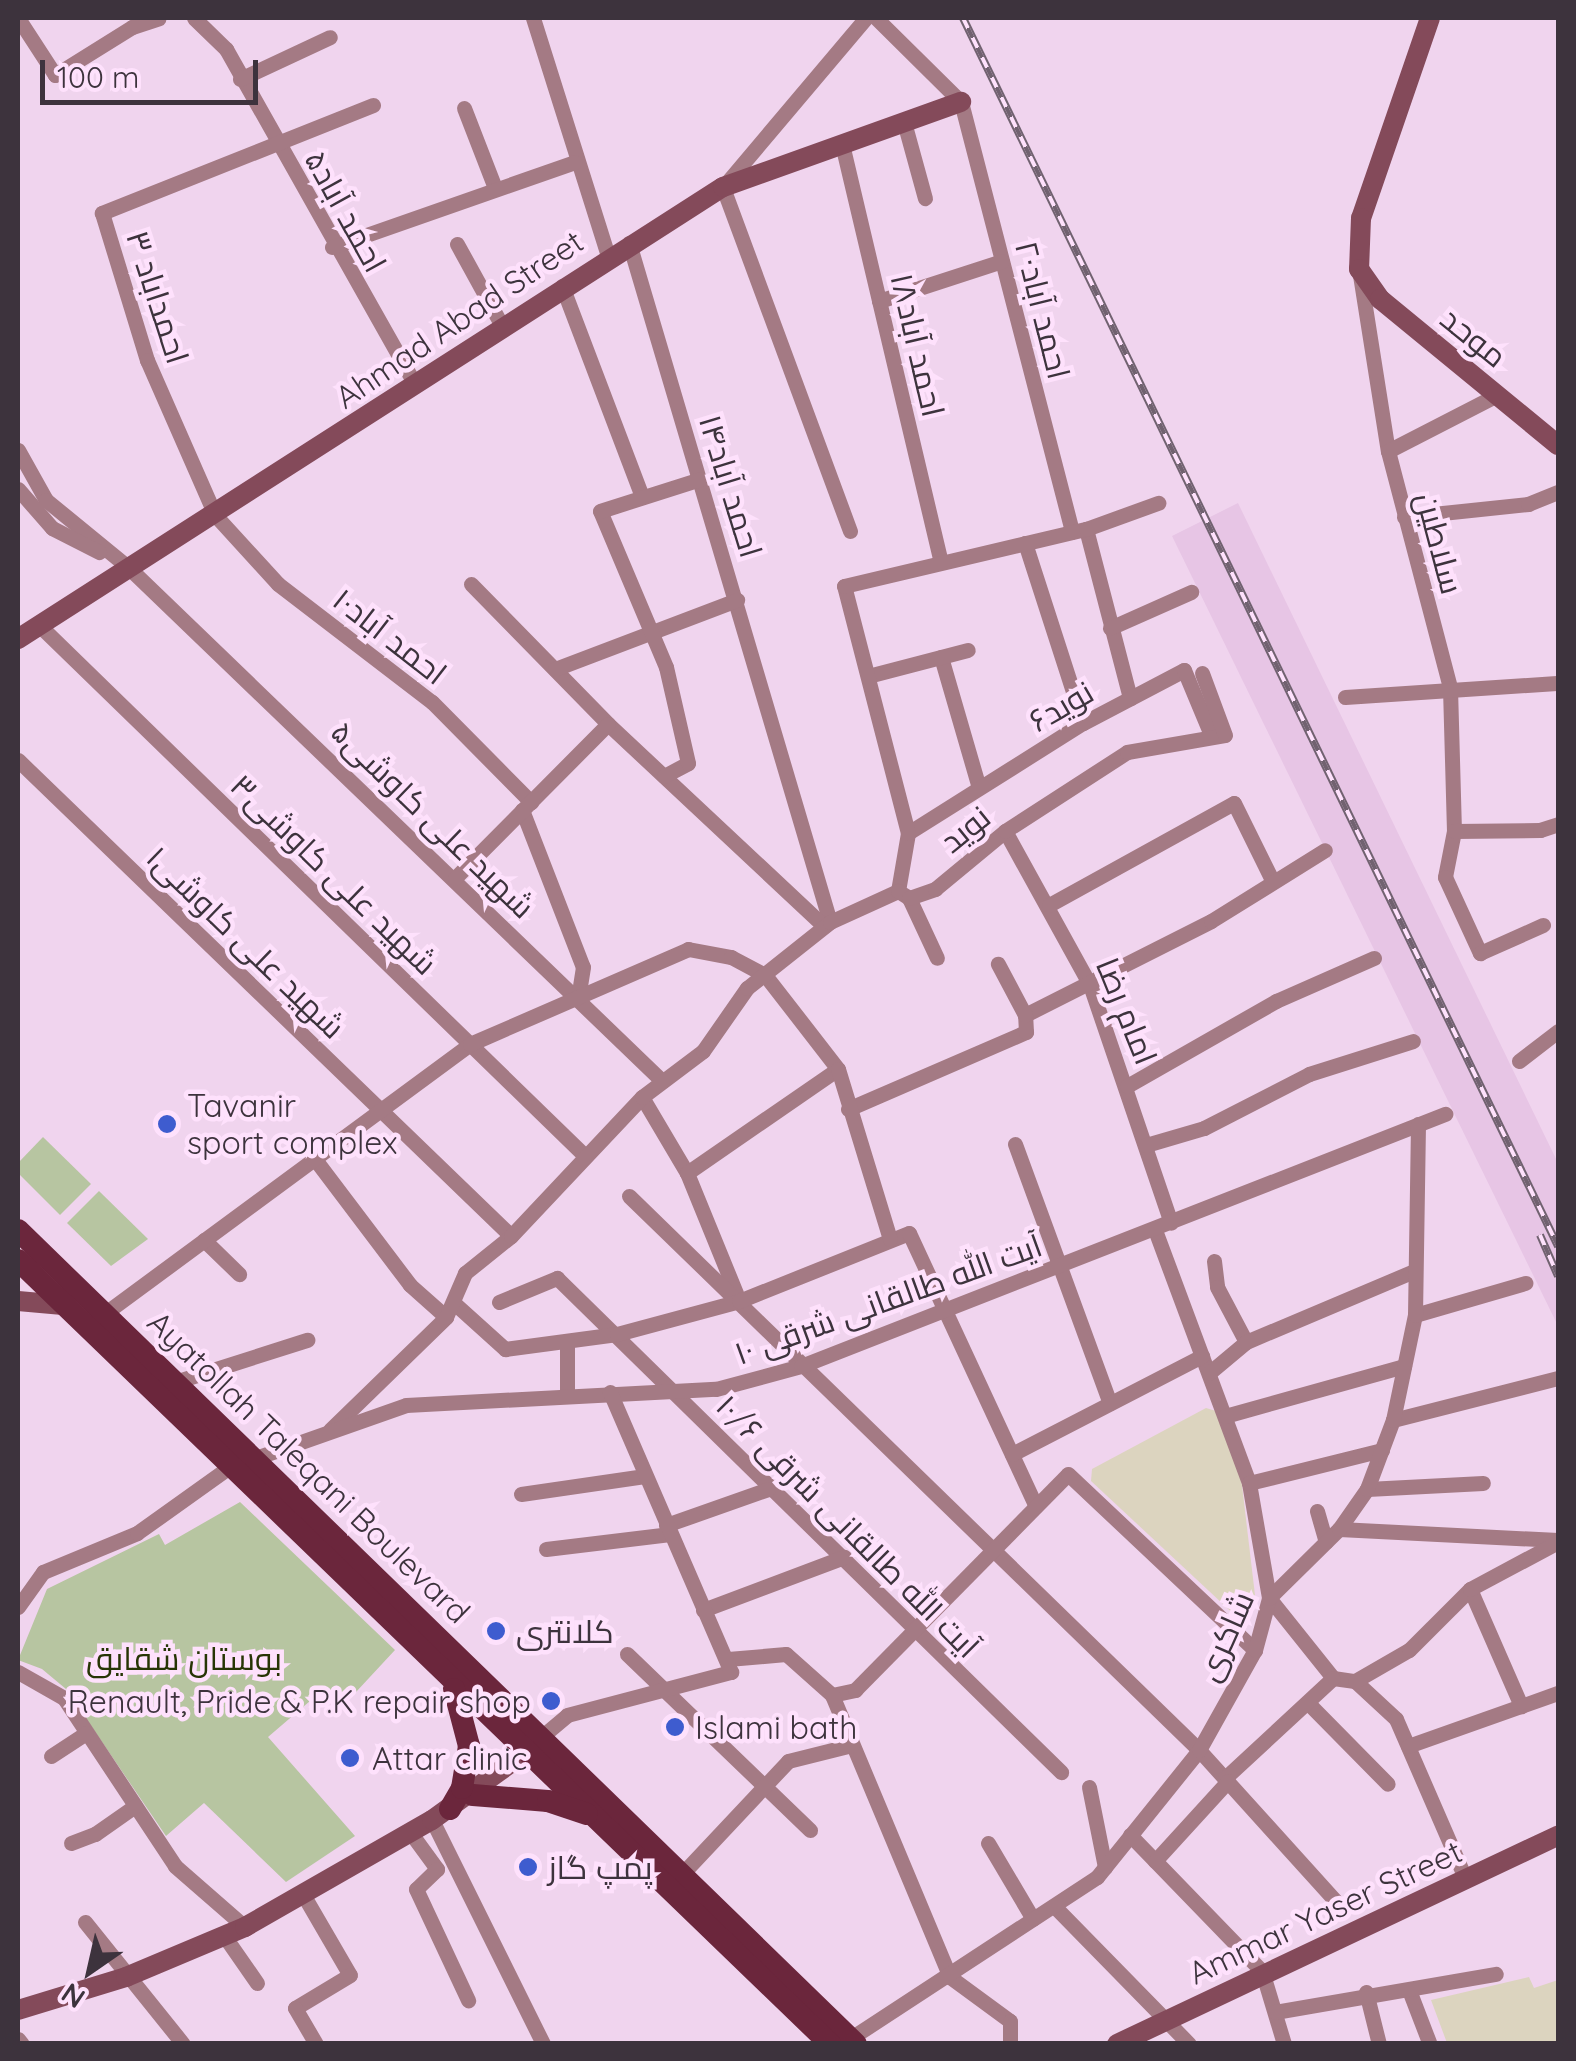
<!DOCTYPE html>
<meta charset="utf-8">
<style>
body{margin:0}
#map{position:relative;width:1576px;height:2061px;overflow:hidden;background:#f0d4ee;font-family:Quicksand,Cairo,sans-serif}
div>[style]{position:absolute}
[style*='--x']{left:calc(var(--x)*1px);top:calc(var(--y)*1px);width:calc(var(--w)*1px);rotate:calc(var(--a)*1deg)}
.built>*{inset:0;background:#e7c5e5}
.education>*{inset:0;background:#dcd4bf}
.green>*{inset:0;background:#b7c5a1}
.street>*{height:15px;margin:-7.5px;padding:0 7.5px;transform-origin:7.5px;border-radius:7.5px;background:#a47a84}
.secondary>*{height:20px;margin:-10px;padding:0 10px;transform-origin:10px;border-radius:10px;background:#844a5a}
.primary>*{height:22px;margin:-11px;padding:0 11px;transform-origin:11px;border-radius:11px;background:#6b263c}
.rail>*{height:8px;margin-top:-4px;transform-origin:0;background:repeating-linear-gradient(90deg,#fee1fc 0 11px,#716270 0 22px);box-sizing:border-box;border-block:2px solid #716270}
.dots>*{width:28px;height:28px;translate:-50% -50%;box-sizing:border-box;border:5px solid #fee1fc;border-radius:50%}
span{translate:-50% -50%;white-space:nowrap;text-align:center;line-height:1.15;-webkit-text-stroke:9px #fee1fc;paint-order:stroke}
.street-label{font-size:32px;color:#3d333d}
.poi-label{font-size:32px;color:#3d333d}
.left{translate:0 -50%;text-align:left}
.right{translate:-100% -50%;text-align:right}
.park-label{font-size:32px;color:#273505}
.frame{position:absolute;inset:0;border:20px solid #3d333d;pointer-events:none}
.north{position:absolute;left:40px;top:1921px;width:100px;height:100px;-webkit-text-stroke:8px #fee1fc;paint-order:stroke;rotate:214deg;font-size:28px;font-weight:700;line-height:40px;text-align:center;color:#3d333d}
.north::after{content:'';display:block;margin:auto;width:35px;height:45px;background:#3d333d;clip-path:polygon(50% 0,100% 100%,50% 72%,0 100%)}
.scale{position:absolute;left:40px;top:60px;width:218px;height:45px;box-sizing:border-box;border:5px solid #3d333d;border-top:0;padding-left:12px;font-size:30px;line-height:35px;white-space:nowrap;color:#3d333d;-webkit-text-stroke:8px #fee1fc;paint-order:stroke}
</style>
<div id="map">
<div class="built">
<div style="clip-path:polygon(1238px 503px,1558px 1163px,1558px 1326px,1172px 536px)"></div>
</div>
<div class="education">
<div style="clip-path:polygon(1206px 1408px,1216px 1411px,1241px 1477px,1255px 1595px,1239px 1619px,1091px 1481px,1092px 1469px)"></div>
<div style="clip-path:polygon(1529px 1977px,1534px 1988px,1558px 1980px,1558px 2043px,1447px 2043px,1431px 2000px)"></div>
</div>
<div class="green">
<div style="clip-path:polygon(43px 1137px,91px 1184px,60px 1215px,18px 1173px,18px 1163px)"></div>
<div style="clip-path:polygon(99px 1191px,148px 1239px,111px 1266px,67px 1223px)"></div>
<div style="clip-path:polygon(240px 1502px,395px 1650px,343px 1706px,324px 1689px,268px 1737px,355px 1836px,286px 1882px,204px 1803px,166px 1836px,66px 1689px,42px 1669px,18px 1660px,47px 1589px,159px 1534px,165px 1545px)"></div>
</div>
<div class="street">
<div style="--x:18;--y:18;--w:68;--a:57"></div>
<div style="--x:55;--y:75;--w:91;--a:-31.9"></div>
<div style="--x:132;--y:27;--w:28;--a:-18"></div>
<div style="--x:194;--y:18;--w:45;--a:44.1"></div>
<div style="--x:226;--y:49;--w:386;--a:60.6"></div>
<div style="--x:533;--y:18;--w:250;--a:72.5"></div>
<div style="--x:876;--y:18;--w:120;--a:44.7"></div>
<div style="--x:961;--y:102;--w:444;--a:75.5"></div>
<div style="--x:240;--y:79;--w:99;--a:-25"></div>
<div style="--x:373;--y:105;--w:292;--a:158.3"></div>
<div style="--x:102;--y:213;--w:154;--a:73"></div>
<div style="--x:147;--y:360;--w:169;--a:66.3"></div>
<div style="--x:215;--y:515;--w:93;--a:47.6"></div>
<div style="--x:278;--y:584;--w:194;--a:37.5"></div>
<div style="--x:432;--y:702;--w:141;--a:45.3"></div>
<div style="--x:464;--y:108;--w:86;--a:68.8"></div>
<div style="--x:904;--y:122;--w:79;--a:74.6"></div>
<div style="--x:842;--y:144;--w:426;--a:76.7"></div>
<div style="--x:629;--y:243;--w:708;--a:73.51"></div>
<div style="--x:457;--y:244;--w:94;--a:61.2"></div>
<div style="--x:332;--y:247;--w:257;--a:-19.3"></div>
<div style="--x:1360;--y:275;--w:178;--a:81"></div>
<div style="--x:1388;--y:451;--w:245;--a:75.3"></div>
<div style="--x:1450;--y:688;--w:143;--a:88.4"></div>
<div style="--x:1454;--y:831;--w:47;--a:101.1"></div>
<div style="--x:1445;--y:877;--w:84;--a:65.3"></div>
<div style="--x:1480;--y:953;--w:69;--a:-24"></div>
<div style="--x:562;--y:286;--w:222;--a:69.2"></div>
<div style="--x:879;--y:301;--w:129;--a:-18"></div>
<div style="--x:18;--y:450;--w:57;--a:60.8"></div>
<div style="--x:46;--y:500;--w:107;--a:39.3"></div>
<div style="--x:129;--y:568;--w:740;--a:43.9"></div>
<div style="--x:1388;--y:451;--w:123;--a:-27.2"></div>
<div style="--x:18;--y:489;--w:52;--a:48.9"></div>
<div style="--x:52;--y:528;--w:53;--a:27.1"></div>
<div style="--x:1404;--y:517;--w:125;--a:-6"></div>
<div style="--x:1528;--y:504;--w:32;--a:-22"></div>
<div style="--x:1086;--y:529;--w:175;--a:75.4"></div>
<div style="--x:850;--y:531;--w:367;--a:-110.3"></div>
<div style="--x:723;--y:187;--w:221;--a:-49.8"></div>
<div style="--x:1025;--y:543;--w:189;--a:72.1"></div>
<div style="--x:471;--y:584;--w:196;--a:45.6"></div>
<div style="--x:608;--y:724;--w:296;--a:43.1"></div>
<div style="--x:39;--y:625;--w:759;--a:44.2"></div>
<div style="--x:1110;--y:628;--w:89;--a:-24"></div>
<div style="--x:941;--y:657;--w:136;--a:73.8"></div>
<div style="--x:555;--y:669;--w:195;--a:-20.8"></div>
<div style="--x:868;--y:676;--w:103;--a:-14.6"></div>
<div style="--x:1345;--y:697;--w:212;--a:-3.8"></div>
<div style="--x:18;--y:760;--w:685;--a:43.99"></div>
<div style="--x:664;--y:776;--w:27;--a:-28"></div>
<div style="--x:688;--y:763;--w:98;--a:-102.9"></div>
<div style="--x:666;--y:667;--w:169;--a:-112.9"></div>
<div style="--x:600;--y:511;--w:105;--a:-17.7"></div>
<div style="--x:522;--y:810;--w:168;--a:68.8"></div>
<div style="--x:583;--y:967;--w:30;--a:99"></div>
<div style="--x:1005;--y:831;--w:176;--a:61.1"></div>
<div style="--x:1090;--y:985;--w:251;--a:71.2"></div>
<div style="--x:1454;--y:831;--w:86;--a:-0.7"></div>
<div style="--x:1540;--y:830;--w:19;--a:-18"></div>
<div style="--x:908;--y:833;--w:207;--a:-32.2"></div>
<div style="--x:1083;--y:723;--w:114;--a:-27.7"></div>
<div style="--x:1184;--y:670;--w:70;--a:67.4"></div>
<div style="--x:455;--y:878;--w:217;--a:-45.2"></div>
<div style="--x:898;--y:891;--w:59;--a:-80.2"></div>
<div style="--x:908;--y:833;--w:255;--a:-104.5"></div>
<div style="--x:844;--y:586;--w:249;--a:-13.3"></div>
<div style="--x:1086;--y:529;--w:77;--a:-19.9"></div>
<div style="--x:909;--y:898;--w:66;--a:65"></div>
<div style="--x:1049;--y:905;--w:211;--a:-28.9"></div>
<div style="--x:1234;--y:803;--w:86;--a:63.7"></div>
<div style="--x:1025;--y:1015;--w:208;--a:-26.8"></div>
<div style="--x:1211;--y:921;--w:134;--a:-31.9"></div>
<div style="--x:1519;--y:1061;--w:49;--a:-37.6"></div>
<div style="--x:1127;--y:1086;--w:172;--a:-29.7"></div>
<div style="--x:1276;--y:1001;--w:107;--a:-23.7"></div>
<div style="--x:642;--y:1097;--w:88;--a:59.4"></div>
<div style="--x:687;--y:1173;--w:130;--a:67.8"></div>
<div style="--x:848;--y:1109;--w:194;--a:-23.4"></div>
<div style="--x:1026;--y:1032;--w:17;--a:-93"></div>
<div style="--x:1025;--y:1015;--w:58;--a:-117.9"></div>
<div style="--x:1015;--y:1144;--w:276;--a:69.9"></div>
<div style="--x:1146;--y:1145;--w:60;--a:-16.3"></div>
<div style="--x:1204;--y:1128;--w:118;--a:-27.2"></div>
<div style="--x:1309;--y:1074;--w:109;--a:-17.6"></div>
<div style="--x:314;--y:1158;--w:159;--a:52.9"></div>
<div style="--x:410;--y:1285;--w:48;--a:41.6"></div>
<div style="--x:687;--y:1173;--w:183;--a:-34.6"></div>
<div style="--x:629;--y:1196;--w:795;--a:44.18"></div>
<div style="--x:1199;--y:1750;--w:213;--a:47.9"></div>
<div style="--x:1155;--y:1230;--w:270;--a:69.6"></div>
<div style="--x:1249;--y:1483;--w:117;--a:80.1"></div>
<div style="--x:1269;--y:1598;--w:102;--a:51.3"></div>
<div style="--x:1333;--y:1678;--w:22;--a:8"></div>
<div style="--x:1355;--y:1681;--w:56;--a:42.8"></div>
<div style="--x:1396;--y:1719;--w:176;--a:66.5"></div>
<div style="--x:204;--y:1240;--w:49;--a:44.2"></div>
<div style="--x:1214;--y:1261;--w:26;--a:83"></div>
<div style="--x:1217;--y:1287;--w:62;--a:62.2"></div>
<div style="--x:499;--y:1302;--w:63;--a:-22.5"></div>
<div style="--x:557;--y:1278;--w:706;--a:44.43"></div>
<div style="--x:454;--y:1303;--w:69;--a:42"></div>
<div style="--x:505;--y:1349;--w:113;--a:-7.6"></div>
<div style="--x:617;--y:1334;--w:126;--a:-15.1"></div>
<div style="--x:739;--y:1301;--w:183;--a:-21.8"></div>
<div style="--x:909;--y:1233;--w:301;--a:65.1"></div>
<div style="--x:104;--y:1314;--w:455;--a:-36.4"></div>
<div style="--x:470;--y:1044;--w:238;--a:-23.5"></div>
<div style="--x:688;--y:949;--w:44;--a:10.5"></div>
<div style="--x:731;--y:957;--w:38;--a:28"></div>
<div style="--x:765;--y:975;--w:119;--a:52.2"></div>
<div style="--x:838;--y:1069;--w:178;--a:73"></div>
<div style="--x:1415;--y:1315;--w:115;--a:-16.2"></div>
<div style="--x:567;--y:1341;--w:54;--a:90"></div>
<div style="--x:1209;--y:1373;--w:48;--a:-40"></div>
<div style="--x:1246;--y:1342;--w:182;--a:-22.9"></div>
<div style="--x:175;--y:1382;--w:139;--a:-17.7"></div>
<div style="--x:1225;--y:1416;--w:186;--a:-15.6"></div>
<div style="--x:1393;--y:1420;--w:170;--a:-14.3"></div>
<div style="--x:330;--y:1430;--w:162;--a:-44.2"></div>
<div style="--x:446;--y:1317;--w:48;--a:-66.6"></div>
<div style="--x:465;--y:1273;--w:59;--a:-38.8"></div>
<div style="--x:511;--y:1236;--w:191;--a:-46.7"></div>
<div style="--x:642;--y:1097;--w:76;--a:-37"></div>
<div style="--x:703;--y:1051;--w:77;--a:-55.1"></div>
<div style="--x:747;--y:988;--w:106;--a:-38.5"></div>
<div style="--x:830;--y:922;--w:75;--a:-24.5"></div>
<div style="--x:898;--y:891;--w:13;--a:32"></div>
<div style="--x:909;--y:898;--w:28;--a:-19"></div>
<div style="--x:935;--y:889;--w:91;--a:-39.6"></div>
<div style="--x:1005;--y:831;--w:145;--a:-32.9"></div>
<div style="--x:1127;--y:752;--w:99;--a:-9.8"></div>
<div style="--x:1225;--y:735;--w:66;--a:-110.4"></div>
<div style="--x:1012;--y:1454;--w:214;--a:-27.3"></div>
<div style="--x:253;--y:1459;--w:162;--a:-19.4"></div>
<div style="--x:406;--y:1405;--w:310;--a:-3"></div>
<div style="--x:716;--y:1389;--w:88;--a:-15.1"></div>
<div style="--x:801;--y:1366;--w:692;--a:-21.37"></div>
<div style="--x:1249;--y:1483;--w:137;--a:-13.9"></div>
<div style="--x:1367;--y:1489;--w:116;--a:-3"></div>
<div style="--x:521;--y:1494;--w:125;--a:-8.3"></div>
<div style="--x:1317;--y:1511;--w:32;--a:74"></div>
<div style="--x:666;--y:1525;--w:108;--a:-19.4"></div>
<div style="--x:1339;--y:1529;--w:219;--a:2.9"></div>
<div style="--x:546;--y:1549;--w:125;--a:-6.9"></div>
<div style="--x:1470;--y:1589;--w:128;--a:66.4"></div>
<div style="--x:18;--y:1607;--w:43;--a:-54.5"></div>
<div style="--x:43;--y:1572;--w:102;--a:-22.5"></div>
<div style="--x:137;--y:1533;--w:115;--a:-35.5"></div>
<div style="--x:703;--y:1610;--w:151;--a:-20.6"></div>
<div style="--x:627;--y:1654;--w:254;--a:43.9"></div>
<div style="--x:728;--y:1659;--w:58;--a:-4.9"></div>
<div style="--x:786;--y:1654;--w:62;--a:41.7"></div>
<div style="--x:832;--y:1695;--w:24;--a:-12"></div>
<div style="--x:855;--y:1690;--w:303;--a:-45.4"></div>
<div style="--x:1068;--y:1474;--w:257;--a:43.3"></div>
<div style="--x:18;--y:1672;--w:53;--a:29.5"></div>
<div style="--x:64;--y:1698;--w:201;--a:56.5"></div>
<div style="--x:175;--y:1866;--w:93;--a:41.1"></div>
<div style="--x:1355;--y:1681;--w:62;--a:-29.9"></div>
<div style="--x:1409;--y:1650;--w:86;--a:-45"></div>
<div style="--x:1470;--y:1589;--w:100;--a:-28.1"></div>
<div style="--x:832;--y:1695;--w:306;--a:67.3"></div>
<div style="--x:950;--y:1977;--w:74;--a:36.3"></div>
<div style="--x:1010;--y:2021;--w:23;--a:90"></div>
<div style="--x:1309;--y:1704;--w:112;--a:45.4"></div>
<div style="--x:540;--y:1738;--w:35;--a:-40"></div>
<div style="--x:567;--y:1715;--w:170;--a:-14.7"></div>
<div style="--x:731;--y:1672;--w:305;--a:-113.4"></div>
<div style="--x:1408;--y:1746;--w:159;--a:-19.5"></div>
<div style="--x:51;--y:1756;--w:42;--a:-33.3"></div>
<div style="--x:1225;--y:1778;--w:147;--a:-42.8"></div>
<div style="--x:1089;--y:1787;--w:82;--a:78.7"></div>
<div style="--x:432;--y:1820;--w:250;--a:63.6"></div>
<div style="--x:410;--y:1832;--w:46;--a:53.9"></div>
<div style="--x:437;--y:1869;--w:29;--a:136"></div>
<div style="--x:416;--y:1889;--w:123;--a:64.9"></div>
<div style="--x:1130;--y:1835;--w:190;--a:45.9"></div>
<div style="--x:1262;--y:1971;--w:76;--a:73.2"></div>
<div style="--x:71;--y:1843;--w:26;--a:-21"></div>
<div style="--x:95;--y:1834;--w:49;--a:-35"></div>
<div style="--x:988;--y:1843;--w:88;--a:59.4"></div>
<div style="--x:1155;--y:1861;--w:108;--a:-47.6"></div>
<div style="--x:682;--y:1874;--w:155;--a:-46.8"></div>
<div style="--x:788;--y:1761;--w:66;--a:-14"></div>
<div style="--x:304;--y:1896;--w:91;--a:59.8"></div>
<div style="--x:350;--y:1975;--w:64;--a:149"></div>
<div style="--x:295;--y:2008;--w:42;--a:59.7"></div>
<div style="--x:1054;--y:1906;--w:193;--a:45.6"></div>
<div style="--x:85;--y:1922;--w:156;--a:51.2"></div>
<div style="--x:225;--y:1937;--w:56;--a:55.2"></div>
<div style="--x:1409;--y:1990;--w:56;--a:69"></div>
<div style="--x:1366;--y:1992;--w:54;--a:76"></div>
<div style="--x:1275;--y:2012;--w:224;--a:-9.8"></div>
<div style="--x:851;--y:2038;--w:294;--a:-33.2"></div>
<div style="--x:1097;--y:1877;--w:163;--a:-51.2"></div>
<div style="--x:1199;--y:1750;--w:115;--a:-60.8"></div>
<div style="--x:1255;--y:1650;--w:54;--a:-74.9"></div>
<div style="--x:1269;--y:1598;--w:98;--a:-44.6"></div>
<div style="--x:1339;--y:1529;--w:49;--a:-55"></div>
<div style="--x:1367;--y:1489;--w:74;--a:-69.4"></div>
<div style="--x:1393;--y:1420;--w:107;--a:-78.2"></div>
<div style="--x:1415;--y:1315;--w:191;--a:-89.1"></div>
<div style="--x:18;--y:2039;--w:6;--a:51"></div>
</div>
<div class="secondary">
<div style="--x:1430;--y:18;--w:212;--a:109"></div>
<div style="--x:1361;--y:218;--w:51;--a:92.2"></div>
<div style="--x:1359;--y:269;--w:37;--a:55"></div>
<div style="--x:1380;--y:299;--w:230;--a:39.4"></div>
<div style="--x:18;--y:639;--w:837;--a:-32.67"></div>
<div style="--x:723;--y:187;--w:253;--a:-19.7"></div>
<div style="--x:18;--y:1301;--w:45;--a:5.1"></div>
<div style="--x:18;--y:2010;--w:113;--a:-17"></div>
<div style="--x:126;--y:1977;--w:129;--a:-22.8"></div>
<div style="--x:245;--y:1927;--w:215;--a:-29.8"></div>
<div style="--x:432;--y:1820;--w:116;--a:-35.9"></div>
<div style="--x:1117;--y:2044;--w:488;--a:-25.3"></div>
</div>
<div class="primary">
<div style="--x:18;--y:1230;--w:1168;--a:44.17"></div>
<div style="--x:18;--y:1260;--w:1129;--a:43.99"></div>
<div style="--x:473;--y:1795;--w:75;--a:4.6"></div>
<div style="--x:548;--y:1801;--w:41;--a:18.4"></div>
<div style="--x:450;--y:1809;--w:24;--a:-60"></div>
<div style="--x:462;--y:1788;--w:43;--a:-80.5"></div>
<div style="--x:469;--y:1746;--w:59;--a:-104.7"></div>
</div>
<div class="rail">
<div style="--x:963;--y:18;--w:1365;--a:64.15"></div>
<div style="--x:1540;--y:1235;--w:45;--a:66.3"></div>
</div>
<div class="dots">
<div style="left:167px;top:1124px;background:#3e5ccf"></div>
<div style="left:496px;top:1631px;background:#3e5ccf"></div>
<div style="left:551px;top:1701px;background:#3e5ccf"></div>
<div style="left:675px;top:1727px;background:#3e5ccf"></div>
<div style="left:350px;top:1758px;background:#3e5ccf"></div>
<div style="left:528px;top:1867px;background:#3e5ccf"></div>
</div>
<div class="street-label">
<span style="left:346px;top:211px;rotate:61deg">احمد آباد۵</span>
<span style="left:158px;top:297px;rotate:72deg">احمداباد ۳</span>
<span style="left:1043px;top:310px;rotate:76deg">احمد آباد۲۰</span>
<span style="left:459px;top:319px;rotate:-34deg">Ahmad Abad Street</span>
<span style="left:1474px;top:337px;rotate:39deg">موحد</span>
<span style="left:918px;top:345px;rotate:77deg">احمد آباد۱۸</span>
<span style="left:731px;top:486px;rotate:73deg">احمد آباد۱۴</span>
<span style="left:1440px;top:543px;rotate:75deg">سلاطین</span>
<span style="left:390px;top:636px;rotate:38deg">احمد آباد۱۰</span>
<span style="left:1061px;top:706px;rotate:-30deg">نوید۶</span>
<span style="left:433px;top:819px;rotate:44deg">شهید علی کاوشی۵</span>
<span style="left:965px;top:829px;rotate:-39deg">نوید</span>
<span style="left:334px;top:874px;rotate:44deg">شهید علی کاوشی۳</span>
<span style="left:246px;top:942px;rotate:44deg">شهید علی کاوشی۱</span>
<span style="left:1127px;top:1011px;rotate:68deg">امام رضا</span>
<span style="left:888px;top:1299px;rotate:-20deg">آیت الله طالقانی شرقی ۱۰</span>
<span style="left:309px;top:1467px;rotate:44deg">Ayatollah Taleqani Boulevard</span>
<span style="left:848px;top:1526px;rotate:45deg">آیت الله طالقانی شرقی ۱۰/۶</span>
<span style="left:1225px;top:1636px;rotate:-66deg">شاکری</span>
<span style="left:1325px;top:1912px;rotate:-25deg">Ammar Yaser Street</span>
</div>
<div class="poi-label">
<span class="left" style="left:187px;top:1124px">Tavanir<br>sport complex</span>
<span class="left" style="left:516px;top:1631px">کلانتری</span>
<span class="right" style="left:531px;top:1701px">Renault, Pride &amp; P.K repair shop</span>
<span class="left" style="left:695px;top:1727px">Islami bath</span>
<span class="left" style="left:372px;top:1758px">Attar clinic</span>
<span class="left" style="left:548px;top:1867px">پمپ گاز</span>
</div>
<div class="park-label">
<span style="left:184px;top:1658px">بوستان شقایق</span>
</div>
<div class="frame"></div>
<div class="north">N</div>
<div class="scale">100 m</div>
</div>
